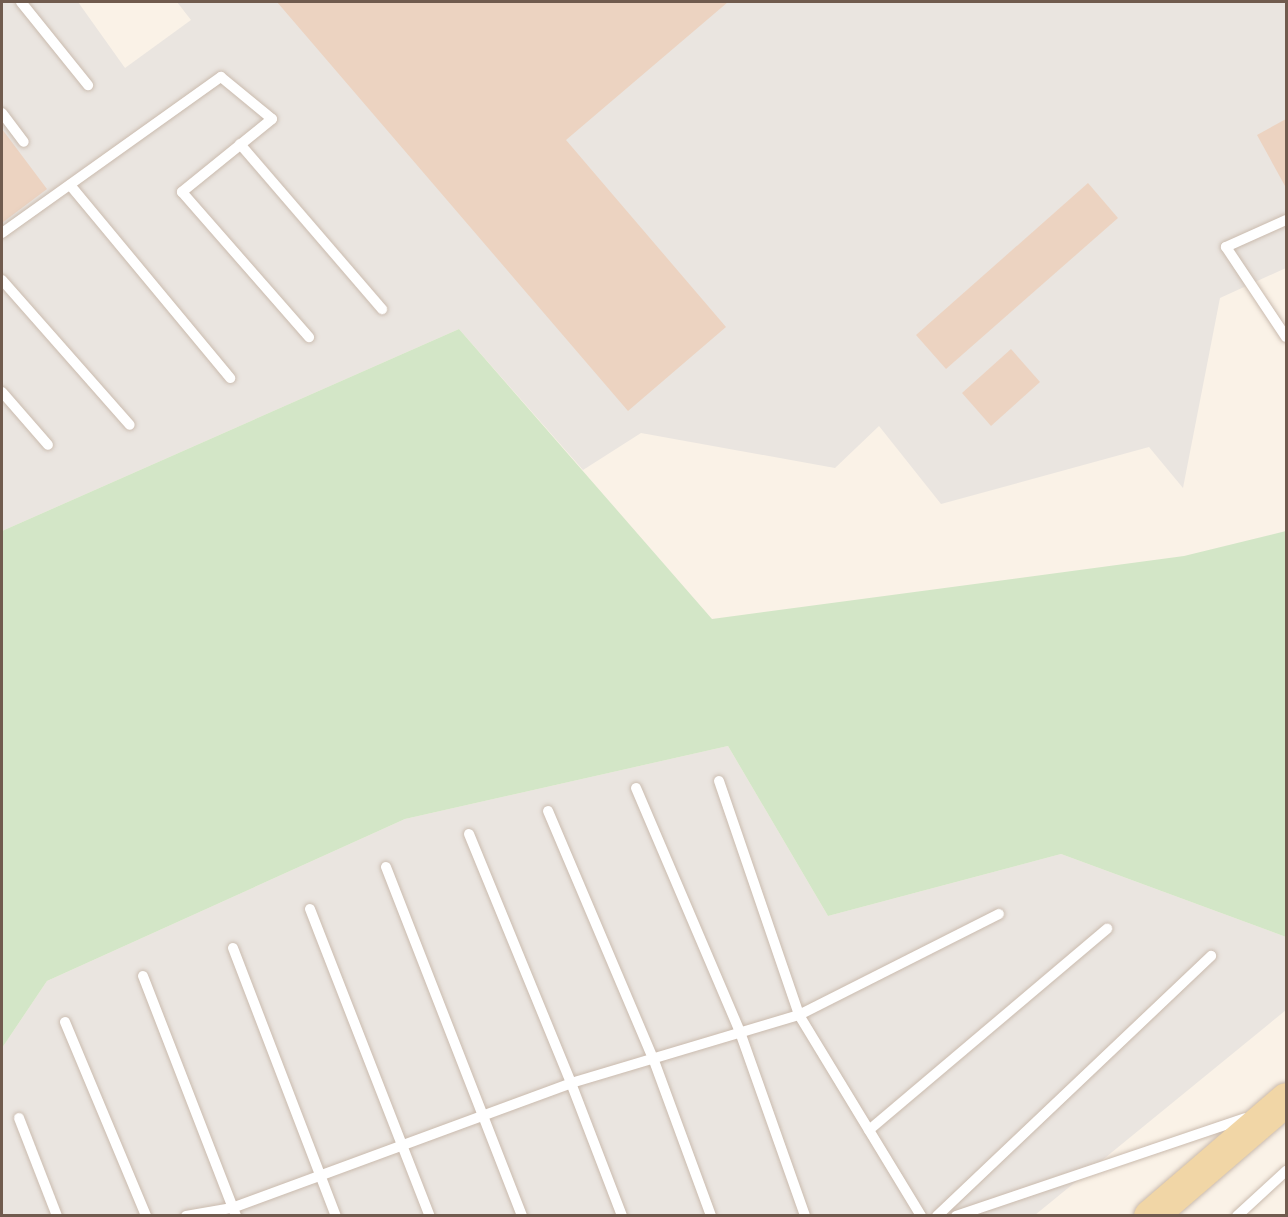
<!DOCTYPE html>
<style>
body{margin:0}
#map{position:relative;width:1288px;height:1217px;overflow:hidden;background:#faf2e7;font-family:Rubik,sans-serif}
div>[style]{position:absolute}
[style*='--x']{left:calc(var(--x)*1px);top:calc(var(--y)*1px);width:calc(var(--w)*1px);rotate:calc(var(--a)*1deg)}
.industrial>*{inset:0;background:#eae5e0}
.green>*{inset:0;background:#d3e6c7}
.building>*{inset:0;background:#ecd3c1}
.roads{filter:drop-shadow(0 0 2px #cabbae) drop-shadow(0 0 2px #cabbae)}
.lane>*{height:10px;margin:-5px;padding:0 5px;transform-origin:5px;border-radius:5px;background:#fff}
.primary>*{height:33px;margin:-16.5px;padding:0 16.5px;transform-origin:16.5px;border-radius:16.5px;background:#f1d6a6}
span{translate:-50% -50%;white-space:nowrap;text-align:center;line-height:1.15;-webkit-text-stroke:6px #fdf7ec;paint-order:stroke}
.frame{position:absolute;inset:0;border:3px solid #705b4e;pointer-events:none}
</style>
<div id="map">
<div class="industrial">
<div style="clip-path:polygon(2px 2px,78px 2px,125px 68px,191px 20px,177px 2px,1286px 2px,1286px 268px,1220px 298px,1183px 488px,1149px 447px,941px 504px,879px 426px,835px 468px,641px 433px,583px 470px,459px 329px,2px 531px)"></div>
<div style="clip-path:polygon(728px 746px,828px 916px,1061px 854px,1286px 937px,1286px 1010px,1035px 1215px,2px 1216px,2px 1048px,47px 981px,405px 819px)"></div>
</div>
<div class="green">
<div style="clip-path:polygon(459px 329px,712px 619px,1184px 556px,1286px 531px,1286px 937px,1061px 854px,828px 916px,728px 746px,405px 819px,47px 981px,2px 1048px,2px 531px)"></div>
</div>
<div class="building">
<div style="clip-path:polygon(277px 2px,728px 2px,566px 140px,726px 327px,628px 411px)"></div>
<div style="clip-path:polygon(1286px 119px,1286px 185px,1285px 186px,1257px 135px)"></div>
<div style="clip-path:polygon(2px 129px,47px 189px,2px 223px)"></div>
<div style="clip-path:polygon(1088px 183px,1118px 218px,946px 369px,916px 335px)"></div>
<div style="clip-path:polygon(1011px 349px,1040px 382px,991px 426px,962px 393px)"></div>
</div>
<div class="roads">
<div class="lane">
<div style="--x:21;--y:2;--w:107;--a:51.1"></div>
<div style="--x:2;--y:113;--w:36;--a:53"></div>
<div style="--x:240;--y:144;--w:218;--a:49.3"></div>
<div style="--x:70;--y:185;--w:251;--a:50.3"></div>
<div style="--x:1286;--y:220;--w:66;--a:155.8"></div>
<div style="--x:1226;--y:247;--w:108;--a:56.3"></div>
<div style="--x:2;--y:233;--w:269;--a:-35.5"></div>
<div style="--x:221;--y:77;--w:66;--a:39.5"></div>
<div style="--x:272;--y:119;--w:116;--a:141"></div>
<div style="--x:182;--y:192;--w:193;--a:48.8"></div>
<div style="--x:2;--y:280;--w:193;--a:48.6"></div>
<div style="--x:2;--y:392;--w:70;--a:49"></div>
<div style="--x:719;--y:781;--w:247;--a:71.1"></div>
<div style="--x:799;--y:1015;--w:235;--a:58.7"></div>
<div style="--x:636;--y:788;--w:265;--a:66.9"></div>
<div style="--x:740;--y:1032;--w:195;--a:70.5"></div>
<div style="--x:548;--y:811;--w:268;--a:67"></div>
<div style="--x:653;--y:1058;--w:168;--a:69.8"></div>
<div style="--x:469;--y:834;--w:269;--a:67.7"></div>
<div style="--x:571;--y:1083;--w:142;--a:69"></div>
<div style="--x:386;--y:867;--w:375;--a:68.7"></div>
<div style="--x:310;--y:909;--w:330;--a:68.7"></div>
<div style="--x:233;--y:948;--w:287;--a:69"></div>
<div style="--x:143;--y:976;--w:257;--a:68.8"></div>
<div style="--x:65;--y:1022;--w:210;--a:67.3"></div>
<div style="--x:19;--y:1118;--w:105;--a:68.8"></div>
<div style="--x:869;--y:1130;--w:312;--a:-40.2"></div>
<div style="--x:186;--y:1216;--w:47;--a:-9.9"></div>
<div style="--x:232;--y:1208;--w:361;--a:-20.2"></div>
<div style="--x:571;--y:1083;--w:238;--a:-16.6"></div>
<div style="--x:799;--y:1015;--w:224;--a:-26.8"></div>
<div style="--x:937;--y:1216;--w:378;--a:-43.5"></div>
<div style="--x:956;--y:1216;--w:305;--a:-18.7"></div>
<div style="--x:1237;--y:1216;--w:67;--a:-42.6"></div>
</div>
<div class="primary">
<div style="--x:1150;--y:1216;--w:179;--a:-40.7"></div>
</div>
</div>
<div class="frame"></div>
</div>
